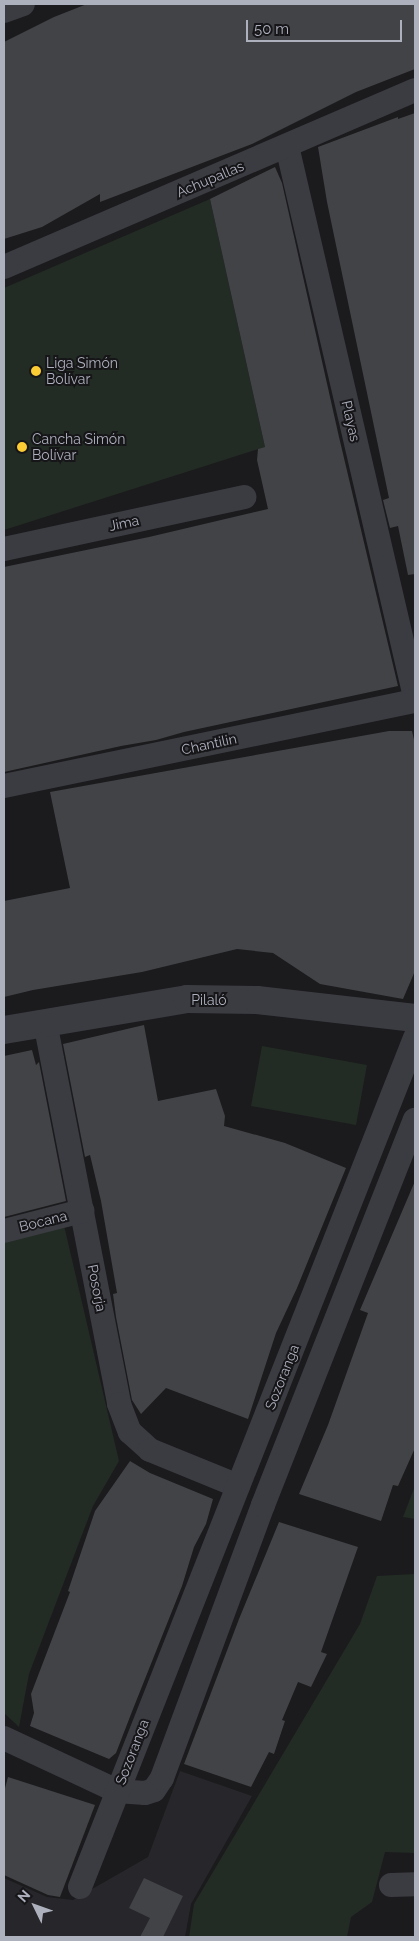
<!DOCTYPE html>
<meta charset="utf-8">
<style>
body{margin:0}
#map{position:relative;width:419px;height:1941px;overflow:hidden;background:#1b1b1d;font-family:Raleway,sans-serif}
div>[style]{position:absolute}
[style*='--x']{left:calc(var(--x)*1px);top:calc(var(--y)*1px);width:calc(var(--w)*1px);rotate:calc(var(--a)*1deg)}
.built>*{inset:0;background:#27262a}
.green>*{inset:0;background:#222c24}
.building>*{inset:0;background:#424347}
.minor>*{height:24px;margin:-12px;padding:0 12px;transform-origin:12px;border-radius:12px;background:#3b3c42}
.tertiary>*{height:28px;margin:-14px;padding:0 14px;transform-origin:14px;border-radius:14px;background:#3b3c42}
.dots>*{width:14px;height:14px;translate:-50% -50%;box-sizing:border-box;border:2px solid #161518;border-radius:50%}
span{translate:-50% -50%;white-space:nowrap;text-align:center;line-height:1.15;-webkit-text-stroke:4px #161518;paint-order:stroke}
.street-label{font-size:14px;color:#adb0bd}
.poi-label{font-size:14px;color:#adb0bd}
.left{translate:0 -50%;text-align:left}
.frame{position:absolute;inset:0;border:5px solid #adb0bd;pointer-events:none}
.north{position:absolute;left:10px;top:1881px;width:50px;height:50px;-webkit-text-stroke:4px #161518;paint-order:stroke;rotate:312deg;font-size:14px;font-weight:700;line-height:20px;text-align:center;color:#adb0bd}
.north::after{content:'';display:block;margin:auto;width:18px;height:22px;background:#adb0bd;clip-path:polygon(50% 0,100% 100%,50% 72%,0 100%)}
.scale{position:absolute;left:246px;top:20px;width:156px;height:22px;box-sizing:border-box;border:2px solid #adb0bd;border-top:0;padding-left:6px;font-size:15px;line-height:18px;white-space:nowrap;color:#adb0bd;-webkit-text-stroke:4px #161518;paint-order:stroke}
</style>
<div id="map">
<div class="built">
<div style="clip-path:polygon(180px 1771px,252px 1796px,191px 1904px,185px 1937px,4px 1937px,4px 1878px,47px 1897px,73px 1900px,148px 1857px)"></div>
</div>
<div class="green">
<div style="clip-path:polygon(210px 199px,265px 447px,4px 530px,4px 288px)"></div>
<div style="clip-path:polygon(262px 1046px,367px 1065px,356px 1125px,251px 1106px)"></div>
<div style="clip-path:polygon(63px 1221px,119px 1461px,93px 1506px,29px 1674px,19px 1727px,4px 1713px,4px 1235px)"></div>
<div style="clip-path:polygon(415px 1486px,415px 1519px,403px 1517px)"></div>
<div style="clip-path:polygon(415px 1574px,415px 1853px,385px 1852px,372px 1902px,351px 1917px,347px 1937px,189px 1937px,194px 1904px,360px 1624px,377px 1576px)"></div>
</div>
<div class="building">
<div style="clip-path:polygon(87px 4px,415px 4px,415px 69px,356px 92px,252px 144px,100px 202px,100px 194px,42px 227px,4px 239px,4px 42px,54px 17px)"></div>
<div style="clip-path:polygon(415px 113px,415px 574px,408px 575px,398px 526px,390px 528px,383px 500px,389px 498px,327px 202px,318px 147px,398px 117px,398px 119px)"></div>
<div style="clip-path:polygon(275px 167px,282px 183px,339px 437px,398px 686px,184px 732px,156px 740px,121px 746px,4px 772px,4px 567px,149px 537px,268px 509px,257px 460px,258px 449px,265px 447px,210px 199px)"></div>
<div style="clip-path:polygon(389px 731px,412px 731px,415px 744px,415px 971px,403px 999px,320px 984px,273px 953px,237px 949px,142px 972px,33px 990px,4px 997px,4px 901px,70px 888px,50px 792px)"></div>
<div style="clip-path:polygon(144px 1025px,158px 1101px,216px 1089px,225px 1116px,224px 1126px,285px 1143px,346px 1168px,297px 1288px,276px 1333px,248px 1419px,166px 1388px,141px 1414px,132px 1400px,116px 1317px,113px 1294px,117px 1293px,101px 1201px,90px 1155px,85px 1157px,63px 1044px)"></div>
<div style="clip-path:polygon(32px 1050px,36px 1065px,39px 1062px,66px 1201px,4px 1217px,4px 1056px)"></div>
<div style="clip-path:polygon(415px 1181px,415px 1448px,398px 1486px,393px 1485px,381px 1521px,299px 1494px,328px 1425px,368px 1313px,360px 1310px)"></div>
<div style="clip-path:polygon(130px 1461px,150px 1473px,213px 1499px,206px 1524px,194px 1547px,182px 1586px,133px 1709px,116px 1753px,109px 1759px,30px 1726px,34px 1713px,31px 1694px,70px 1592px,68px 1591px,95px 1511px)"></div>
<div style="clip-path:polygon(279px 1522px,358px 1547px,321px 1652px,327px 1654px,311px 1687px,298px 1682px,282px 1720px,285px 1721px,274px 1754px,269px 1752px,251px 1787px,184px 1764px,239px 1619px)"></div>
<div style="clip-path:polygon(8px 1777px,95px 1805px,60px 1897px,48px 1895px,4px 1875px,4px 1792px)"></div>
<div style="clip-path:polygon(144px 1878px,183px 1896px,163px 1937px,140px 1937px,150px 1918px,129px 1908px)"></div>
</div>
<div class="minor">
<div style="--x:4;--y:11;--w:20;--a:-20"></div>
<div style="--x:287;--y:146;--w:566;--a:76.92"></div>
<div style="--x:4;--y:267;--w:447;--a:-23.3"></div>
<div style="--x:4;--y:549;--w:246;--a:-12.2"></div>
<div style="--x:4;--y:786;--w:420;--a:-11.7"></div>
<div style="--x:45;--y:1022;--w:389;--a:79"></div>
<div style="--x:119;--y:1404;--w:30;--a:69"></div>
<div style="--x:130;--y:1432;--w:27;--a:42"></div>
<div style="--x:150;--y:1450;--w:95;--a:22.2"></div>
<div style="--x:4;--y:1231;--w:81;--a:-14.4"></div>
<div style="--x:4;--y:1738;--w:125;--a:25.1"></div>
<div style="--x:117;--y:1791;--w:28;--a:4"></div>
<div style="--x:145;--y:1793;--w:9;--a:-18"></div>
<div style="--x:154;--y:1790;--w:14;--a:-56"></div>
<div style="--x:162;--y:1778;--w:291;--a:-69.7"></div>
<div style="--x:263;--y:1505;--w:414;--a:-68.5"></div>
<div style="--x:391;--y:1885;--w:24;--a:-2"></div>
<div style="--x:80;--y:1887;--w:913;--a:-68.47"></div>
</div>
<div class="tertiary">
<div style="--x:4;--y:1030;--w:186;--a:-9.6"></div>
<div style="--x:187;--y:999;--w:70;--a:0.8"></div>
<div style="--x:257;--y:1000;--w:159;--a:6.5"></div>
</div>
<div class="dots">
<div style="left:36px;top:371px;background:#fccc34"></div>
<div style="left:22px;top:447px;background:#fccc34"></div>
</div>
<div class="street-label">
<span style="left:210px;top:179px;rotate:-23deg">Achupallas</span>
<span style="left:351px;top:421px;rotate:77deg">Playas</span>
<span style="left:124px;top:523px;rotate:-12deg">Jima</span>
<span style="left:209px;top:744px;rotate:-12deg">Chantilin</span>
<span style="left:209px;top:1000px">Pilaló</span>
<span style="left:43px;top:1221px;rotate:-14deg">Bocana</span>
<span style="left:97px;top:1288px;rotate:79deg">Posorja</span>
<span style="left:282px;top:1377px;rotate:-68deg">Sozoranga</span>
<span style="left:132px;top:1752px;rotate:-69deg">Sozoranga</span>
</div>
<div class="poi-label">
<span class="left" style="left:46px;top:371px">Liga Simón<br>Bolívar</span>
<span class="left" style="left:32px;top:447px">Cancha Simón<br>Bolívar</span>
</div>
<div class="frame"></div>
<div class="north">N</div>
<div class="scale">50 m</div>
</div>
